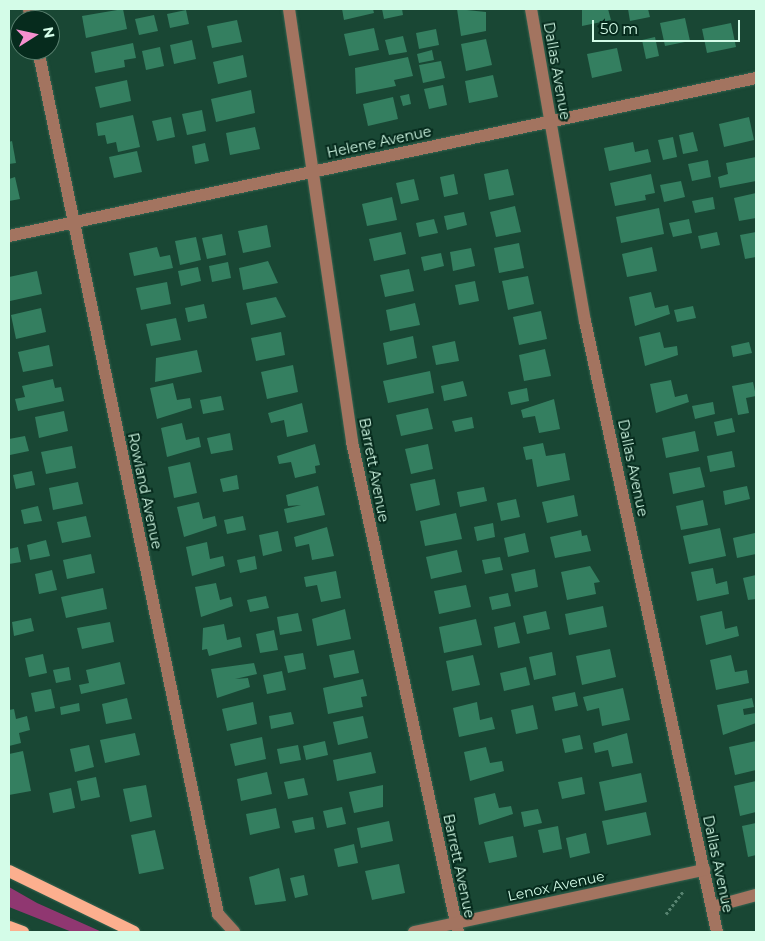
<!DOCTYPE html>
<style>
body{margin:0}
#map{position:relative;width:765px;height:941px;overflow:hidden;background:#194734;font-family:Montserrat,sans-serif}
div>[style]{position:absolute}
[style*='--x']{left:calc(var(--x)*1px);top:calc(var(--y)*1px);width:calc(var(--w)*1px);rotate:calc(var(--a)*1deg)}
.green>*{inset:0;background:#903771}
.building>*{inset:0;background:#347f60}
.path>*{height:3px;margin-top:-1.5px;transform-origin:0;background:repeating-linear-gradient(90deg,#56826f 0 2.5px,transparent 0 5px)}
.roads{filter:drop-shadow(0 0 1px #376451) drop-shadow(0 0 1px #376451)}
.minor>*{height:12px;margin:-6px;padding:0 6px;transform-origin:6px;border-radius:6px;background:#a37460}
.major>*{height:12px;margin:-6px;padding:0 6px;transform-origin:6px;border-radius:6px;background:#fcaf8e}
span{translate:-50% -50%;white-space:nowrap;text-align:center;line-height:1.15;-webkit-text-stroke:4px #062b1d;paint-order:stroke}
.street-label{font-size:14px;color:#d4fce8}
.frame{position:absolute;inset:0;border:10px solid #d4fce8;pointer-events:none}
.north{position:absolute;left:10px;top:10px;width:50px;height:50px;box-sizing:border-box;background:#062b1d;border:1px solid #587f6e;border-radius:50%;rotate:80deg;font-size:14px;font-weight:700;line-height:20px;text-align:center;color:#d4fce8}
.north::after{content:'';display:block;margin:auto;width:18px;height:22px;background:#f690cf;clip-path:polygon(50% 0,100% 100%,50% 72%,0 100%)}
.scale{position:absolute;left:592px;top:20px;width:148px;height:22px;box-sizing:border-box;border:2px solid #d4fce8;border-top:0;padding-left:6px;font-size:15px;line-height:18px;white-space:nowrap;color:#d4fce8;-webkit-text-stroke:4px #062b1d;paint-order:stroke}
</style>
<div id="map">
<div class="green">
<div style="clip-path:polygon(9px 887px,37px 903px,102px 932px,72px 932px,9px 907px)"></div>
</div>
<div class="building">
<div style="clip-path:polygon(123px 9px,127px 29px,86px 38px,82px 16px)"></div>
<div style="clip-path:polygon(342px 9px,373px 9px,374px 13px,344px 20px)"></div>
<div style="clip-path:polygon(382px 9px,402px 9px,403px 15px,384px 19px)"></div>
<div style="clip-path:polygon(457px 9px,486px 12px,486px 31px,461px 36px)"></div>
<div style="clip-path:polygon(582px 9px,608px 9px,611px 20px,582px 26px)"></div>
<div style="clip-path:polygon(628px 9px,648px 9px,650px 17px,630px 21px)"></div>
<div style="clip-path:polygon(186px 10px,189px 24px,170px 28px,167px 14px)"></div>
<div style="clip-path:polygon(154px 15px,158px 31px,139px 35px,135px 19px)"></div>
<div style="clip-path:polygon(685px 18px,690px 41px,665px 46px,660px 23px)"></div>
<div style="clip-path:polygon(237px 20px,242px 42px,212px 48px,207px 26px)"></div>
<div style="clip-path:polygon(731px 23px,736px 47px,707px 53px,702px 29px)"></div>
<div style="clip-path:polygon(374px 28px,379px 50px,349px 56px,344px 34px)"></div>
<div style="clip-path:polygon(436px 29px,439px 45px,419px 49px,416px 33px)"></div>
<div style="clip-path:polygon(403px 36px,407px 52px,389px 55px,385px 40px)"></div>
<div style="clip-path:polygon(655px 37px,659px 56px,646px 59px,642px 40px)"></div>
<div style="clip-path:polygon(486px 39px,492px 65px,466px 71px,461px 44px)"></div>
<div style="clip-path:polygon(192px 40px,196px 59px,174px 64px,170px 45px)"></div>
<div style="clip-path:polygon(133px 43px,136px 58px,124px 60px,125px 67px,95px 73px,91px 52px)"></div>
<div style="clip-path:polygon(160px 47px,164px 66px,146px 70px,142px 51px)"></div>
<div style="clip-path:polygon(617px 48px,622px 71px,592px 78px,587px 54px)"></div>
<div style="clip-path:polygon(432px 50px,434px 60px,419px 63px,417px 54px)"></div>
<div style="clip-path:polygon(243px 55px,247px 77px,218px 84px,213px 62px)"></div>
<div style="clip-path:polygon(408px 57px,413px 76px,394px 80px,396px 86px,356px 94px,355px 68px)"></div>
<div style="clip-path:polygon(441px 61px,445px 78px,423px 83px,419px 65px)"></div>
<div style="clip-path:polygon(493px 75px,498px 97px,469px 103px,465px 81px)"></div>
<div style="clip-path:polygon(127px 80px,131px 101px,100px 108px,95px 87px)"></div>
<div style="clip-path:polygon(443px 85px,447px 105px,429px 109px,424px 89px)"></div>
<div style="clip-path:polygon(251px 90px,255px 113px,216px 122px,211px 99px)"></div>
<div style="clip-path:polygon(409px 94px,411px 104px,403px 106px,400px 96px)"></div>
<div style="clip-path:polygon(393px 97px,398px 119px,368px 126px,363px 104px)"></div>
<div style="clip-path:polygon(202px 110px,206px 131px,187px 135px,182px 114px)"></div>
<div style="clip-path:polygon(133px 115px,140px 147px,118px 152px,116px 142px,107px 144px,105px 135px,98px 136px,96px 123px)"></div>
<div style="clip-path:polygon(171px 117px,175px 137px,157px 141px,152px 121px)"></div>
<div style="clip-path:polygon(749px 117px,754px 140px,724px 147px,719px 124px)"></div>
<div style="clip-path:polygon(255px 127px,260px 149px,230px 155px,226px 133px)"></div>
<div style="clip-path:polygon(693px 132px,698px 151px,683px 154px,679px 135px)"></div>
<div style="clip-path:polygon(673px 137px,677px 157px,663px 160px,658px 140px)"></div>
<div style="clip-path:polygon(12px 141px,16px 163px,9px 164px,9px 142px)"></div>
<div style="clip-path:polygon(633px 142px,635px 152px,648px 149px,651px 162px,609px 171px,604px 148px)"></div>
<div style="clip-path:polygon(205px 143px,209px 161px,195px 164px,192px 146px)"></div>
<div style="clip-path:polygon(137px 151px,142px 172px,114px 178px,109px 157px)"></div>
<div style="clip-path:polygon(756px 157px,756px 181px,720px 188px,718px 177px,728px 174px,726px 163px)"></div>
<div style="clip-path:polygon(708px 160px,711px 177px,692px 181px,688px 164px)"></div>
<div style="clip-path:polygon(508px 169px,514px 195px,489px 200px,484px 174px)"></div>
<div style="clip-path:polygon(454px 174px,458px 194px,444px 197px,440px 177px)"></div>
<div style="clip-path:polygon(651px 174px,655px 193px,645px 195px,646px 200px,615px 206px,610px 183px)"></div>
<div style="clip-path:polygon(15px 177px,20px 199px,9px 201px,9px 179px)"></div>
<div style="clip-path:polygon(414px 179px,419px 200px,401px 204px,396px 183px)"></div>
<div style="clip-path:polygon(681px 181px,685px 197px,664px 202px,660px 185px)"></div>
<div style="clip-path:polygon(756px 193px,756px 218px,739px 221px,734px 198px)"></div>
<div style="clip-path:polygon(392px 197px,397px 220px,367px 226px,362px 204px)"></div>
<div style="clip-path:polygon(713px 197px,715px 209px,695px 213px,692px 201px)"></div>
<div style="clip-path:polygon(515px 206px,521px 232px,496px 237px,490px 212px)"></div>
<div style="clip-path:polygon(659px 208px,664px 234px,621px 243px,616px 217px)"></div>
<div style="clip-path:polygon(464px 212px,467px 225px,447px 230px,444px 216px)"></div>
<div style="clip-path:polygon(434px 219px,438px 233px,419px 237px,416px 223px)"></div>
<div style="clip-path:polygon(689px 219px,692px 233px,673px 237px,669px 223px)"></div>
<div style="clip-path:polygon(267px 225px,271px 247px,243px 253px,238px 231px)"></div>
<div style="clip-path:polygon(401px 232px,406px 254px,374px 261px,369px 239px)"></div>
<div style="clip-path:polygon(717px 232px,720px 245px,701px 249px,698px 236px)"></div>
<div style="clip-path:polygon(756px 232px,756px 257px,745px 259px,740px 235px)"></div>
<div style="clip-path:polygon(222px 234px,226px 255px,207px 259px,202px 238px)"></div>
<div style="clip-path:polygon(196px 237px,201px 260px,180px 265px,175px 241px)"></div>
<div style="clip-path:polygon(519px 243px,524px 268px,499px 273px,494px 248px)"></div>
<div style="clip-path:polygon(157px 247px,160px 257px,170px 255px,173px 268px,134px 276px,129px 253px)"></div>
<div style="clip-path:polygon(652px 247px,657px 271px,627px 277px,622px 254px)"></div>
<div style="clip-path:polygon(471px 248px,475px 266px,453px 271px,450px 252px)"></div>
<div style="clip-path:polygon(441px 253px,444px 266px,424px 271px,421px 257px)"></div>
<div style="clip-path:polygon(268px 261px,278px 283px,243px 290px,239px 268px)"></div>
<div style="clip-path:polygon(228px 262px,231px 278px,212px 282px,209px 266px)"></div>
<div style="clip-path:polygon(198px 267px,201px 281px,181px 286px,178px 271px)"></div>
<div style="clip-path:polygon(409px 269px,414px 291px,385px 297px,380px 275px)"></div>
<div style="clip-path:polygon(37px 271px,42px 294px,10px 301px,9px 277px)"></div>
<div style="clip-path:polygon(528px 276px,534px 304px,508px 310px,502px 281px)"></div>
<div style="clip-path:polygon(475px 281px,479px 301px,459px 305px,455px 285px)"></div>
<div style="clip-path:polygon(167px 282px,171px 304px,141px 310px,136px 288px)"></div>
<div style="clip-path:polygon(651px 292px,655px 308px,668px 305px,670px 314px,635px 326px,629px 297px)"></div>
<div style="clip-path:polygon(276px 297px,286px 317px,251px 325px,246px 303px)"></div>
<div style="clip-path:polygon(415px 303px,420px 325px,390px 331px,386px 310px)"></div>
<div style="clip-path:polygon(204px 304px,207px 318px,188px 322px,185px 308px)"></div>
<div style="clip-path:polygon(693px 306px,696px 318px,677px 322px,674px 310px)"></div>
<div style="clip-path:polygon(41px 308px,46px 332px,16px 339px,11px 315px)"></div>
<div style="clip-path:polygon(541px 311px,547px 339px,519px 345px,513px 317px)"></div>
<div style="clip-path:polygon(176px 318px,181px 340px,151px 346px,146px 324px)"></div>
<div style="clip-path:polygon(281px 332px,285px 355px,256px 361px,251px 338px)"></div>
<div style="clip-path:polygon(660px 332px,664px 348px,677px 346px,678px 355px,645px 366px,639px 337px)"></div>
<div style="clip-path:polygon(413px 336px,417px 358px,387px 365px,383px 343px)"></div>
<div style="clip-path:polygon(455px 341px,459px 361px,436px 365px,432px 346px)"></div>
<div style="clip-path:polygon(749px 342px,752px 353px,733px 357px,731px 346px)"></div>
<div style="clip-path:polygon(49px 345px,53px 366px,23px 372px,18px 352px)"></div>
<div style="clip-path:polygon(545px 349px,551px 376px,524px 381px,519px 355px)"></div>
<div style="clip-path:polygon(197px 350px,202px 372px,155px 382px,156px 358px)"></div>
<div style="clip-path:polygon(293px 365px,298px 392px,267px 399px,261px 372px)"></div>
<div style="clip-path:polygon(430px 371px,434px 393px,388px 403px,383px 381px)"></div>
<div style="clip-path:polygon(53px 379px,55px 388px,61px 387px,64px 401px,18px 411px,15px 399px,25px 397px,22px 386px)"></div>
<div style="clip-path:polygon(671px 380px,675px 397px,687px 394px,689px 402px,656px 413px,650px 384px)"></div>
<div style="clip-path:polygon(463px 381px,467px 396px,444px 401px,441px 386px)"></div>
<div style="clip-path:polygon(753px 382px,756px 396px,746px 398px,749px 413px,738px 415px,732px 386px)"></div>
<div style="clip-path:polygon(173px 383px,177px 400px,190px 398px,192px 408px,157px 419px,150px 388px)"></div>
<div style="clip-path:polygon(527px 388px,529px 401px,511px 405px,508px 392px)"></div>
<div style="clip-path:polygon(221px 396px,224px 410px,203px 414px,200px 400px)"></div>
<div style="clip-path:polygon(554px 399px,560px 429px,539px 433px,535px 416px,523px 418px,521px 410px)"></div>
<div style="clip-path:polygon(713px 402px,715px 414px,695px 419px,692px 406px)"></div>
<div style="clip-path:polygon(302px 403px,308px 432px,287px 437px,284px 420px,271px 423px,268px 413px)"></div>
<div style="clip-path:polygon(428px 408px,433px 429px,401px 436px,396px 415px)"></div>
<div style="clip-path:polygon(64px 411px,68px 431px,39px 438px,35px 417px)"></div>
<div style="clip-path:polygon(472px 417px,474px 428px,455px 432px,452px 421px)"></div>
<div style="clip-path:polygon(732px 418px,735px 432px,717px 436px,714px 422px)"></div>
<div style="clip-path:polygon(182px 423px,186px 440px,199px 437px,201px 447px,167px 457px,161px 428px)"></div>
<div style="clip-path:polygon(695px 431px,699px 451px,666px 458px,662px 438px)"></div>
<div style="clip-path:polygon(230px 433px,233px 450px,211px 454px,207px 438px)"></div>
<div style="clip-path:polygon(25px 436px,29px 451px,10px 455px,9px 439px)"></div>
<div style="clip-path:polygon(543px 443px,546px 456px,565px 453px,570px 480px,537px 487px,532px 459px,526px 460px,523px 447px)"></div>
<div style="clip-path:polygon(315px 444px,320px 465px,315px 466px,316px 473px,295px 478px,291px 462px,279px 464px,277px 456px)"></div>
<div style="clip-path:polygon(428px 444px,433px 469px,411px 474px,405px 449px)"></div>
<div style="clip-path:polygon(72px 446px,76px 468px,46px 474px,41px 452px)"></div>
<div style="clip-path:polygon(732px 451px,735px 467px,710px 472px,707px 456px)"></div>
<div style="clip-path:polygon(190px 462px,197px 493px,174px 498px,168px 467px)"></div>
<div style="clip-path:polygon(700px 467px,705px 487px,673px 494px,669px 473px)"></div>
<div style="clip-path:polygon(32px 471px,35px 485px,16px 489px,13px 475px)"></div>
<div style="clip-path:polygon(237px 475px,239px 489px,223px 492px,220px 479px)"></div>
<div style="clip-path:polygon(435px 479px,440px 505px,416px 511px,410px 484px)"></div>
<div style="clip-path:polygon(78px 482px,83px 504px,53px 510px,49px 488px)"></div>
<div style="clip-path:polygon(318px 486px,325px 515px,287px 523px,284px 509px,301px 505px,288px 506px,286px 495px)"></div>
<div style="clip-path:polygon(747px 486px,750px 499px,725px 505px,723px 491px)"></div>
<div style="clip-path:polygon(484px 487px,487px 501px,460px 507px,457px 492px)"></div>
<div style="clip-path:polygon(574px 495px,578px 516px,547px 523px,542px 502px)"></div>
<div style="clip-path:polygon(516px 499px,520px 517px,501px 521px,497px 503px)"></div>
<div style="clip-path:polygon(703px 500px,708px 525px,681px 530px,676px 506px)"></div>
<div style="clip-path:polygon(199px 502px,203px 519px,215px 516px,217px 526px,184px 537px,177px 507px)"></div>
<div style="clip-path:polygon(38px 506px,42px 521px,24px 524px,21px 510px)"></div>
<div style="clip-path:polygon(456px 513px,462px 539px,425px 546px,420px 521px)"></div>
<div style="clip-path:polygon(86px 516px,91px 537px,62px 543px,57px 522px)"></div>
<div style="clip-path:polygon(243px 516px,246px 530px,227px 534px,224px 520px)"></div>
<div style="clip-path:polygon(493px 523px,495px 537px,477px 541px,474px 527px)"></div>
<div style="clip-path:polygon(327px 527px,334px 556px,312px 560px,309px 544px,296px 547px,294px 537px)"></div>
<div style="clip-path:polygon(720px 528px,726px 556px,689px 564px,683px 536px)"></div>
<div style="clip-path:polygon(581px 530px,582px 536px,587px 535px,591px 551px,555px 558px,550px 537px)"></div>
<div style="clip-path:polygon(278px 531px,282px 551px,263px 556px,259px 535px)"></div>
<div style="clip-path:polygon(525px 533px,529px 552px,508px 557px,504px 538px)"></div>
<div style="clip-path:polygon(755px 533px,756px 554px,737px 558px,733px 538px)"></div>
<div style="clip-path:polygon(46px 540px,50px 556px,30px 560px,27px 545px)"></div>
<div style="clip-path:polygon(207px 542px,210px 559px,223px 556px,225px 566px,192px 576px,186px 547px)"></div>
<div style="clip-path:polygon(18px 547px,21px 562px,9px 564px,9px 549px)"></div>
<div style="clip-path:polygon(457px 550px,462px 572px,431px 579px,426px 557px)"></div>
<div style="clip-path:polygon(91px 554px,95px 573px,67px 579px,63px 560px)"></div>
<div style="clip-path:polygon(255px 556px,257px 569px,240px 573px,237px 560px)"></div>
<div style="clip-path:polygon(500px 557px,503px 570px,485px 574px,482px 560px)"></div>
<div style="clip-path:polygon(590px 566px,600px 582px,594px 583px,596px 594px,567px 600px,561px 572px)"></div>
<div style="clip-path:polygon(713px 568px,716px 584px,727px 581px,729px 594px,697px 601px,691px 572px)"></div>
<div style="clip-path:polygon(535px 569px,538px 587px,515px 592px,511px 574px)"></div>
<div style="clip-path:polygon(52px 570px,57px 590px,39px 594px,35px 574px)"></div>
<div style="clip-path:polygon(336px 571px,341px 598px,321px 602px,317px 585px,306px 587px,304px 577px)"></div>
<div style="clip-path:polygon(756px 575px,756px 599px,748px 600px,743px 578px)"></div>
<div style="clip-path:polygon(216px 583px,220px 600px,231px 597px,233px 606px,201px 617px,195px 587px)"></div>
<div style="clip-path:polygon(466px 585px,471px 607px,439px 614px,434px 591px)"></div>
<div style="clip-path:polygon(103px 588px,107px 609px,66px 618px,61px 597px)"></div>
<div style="clip-path:polygon(508px 593px,511px 606px,492px 610px,489px 597px)"></div>
<div style="clip-path:polygon(266px 596px,269px 608px,250px 612px,247px 600px)"></div>
<div style="clip-path:polygon(603px 606px,607px 627px,569px 635px,565px 614px)"></div>
<div style="clip-path:polygon(345px 609px,351px 639px,317px 646px,312px 619px)"></div>
<div style="clip-path:polygon(546px 611px,550px 629px,527px 634px,523px 616px)"></div>
<div style="clip-path:polygon(722px 611px,725px 629px,737px 626px,739px 636px,706px 645px,700px 616px)"></div>
<div style="clip-path:polygon(298px 613px,302px 631px,280px 635px,277px 617px)"></div>
<div style="clip-path:polygon(31px 618px,34px 631px,14px 636px,12px 622px)"></div>
<div style="clip-path:polygon(476px 619px,482px 645px,444px 653px,439px 627px)"></div>
<div style="clip-path:polygon(110px 622px,114px 642px,82px 649px,77px 628px)"></div>
<div style="clip-path:polygon(515px 622px,520px 643px,498px 648px,494px 627px)"></div>
<div style="clip-path:polygon(224px 624px,227px 640px,240px 637px,242px 647px,209px 656px,207px 649px,202px 650px,203px 628px)"></div>
<div style="clip-path:polygon(274px 630px,278px 650px,260px 653px,256px 634px)"></div>
<div style="clip-path:polygon(610px 649px,616px 677px,582px 685px,576px 656px)"></div>
<div style="clip-path:polygon(354px 650px,359px 673px,334px 678px,329px 655px)"></div>
<div style="clip-path:polygon(552px 652px,556px 675px,534px 680px,529px 657px)"></div>
<div style="clip-path:polygon(303px 653px,306px 669px,288px 673px,284px 656px)"></div>
<div style="clip-path:polygon(43px 654px,47px 673px,29px 677px,25px 658px)"></div>
<div style="clip-path:polygon(473px 655px,480px 685px,452px 691px,446px 661px)"></div>
<div style="clip-path:polygon(731px 655px,735px 672px,747px 670px,749px 683px,716px 690px,710px 660px)"></div>
<div style="clip-path:polygon(120px 662px,125px 684px,81px 694px,79px 685px,89px 683px,86px 670px)"></div>
<div style="clip-path:polygon(254px 663px,257px 674px,235px 679px,248px 678px,250px 687px,217px 698px,211px 669px)"></div>
<div style="clip-path:polygon(69px 667px,71px 680px,56px 683px,53px 670px)"></div>
<div style="clip-path:polygon(526px 667px,530px 685px,504px 691px,500px 673px)"></div>
<div style="clip-path:polygon(282px 671px,286px 690px,267px 694px,263px 675px)"></div>
<div style="clip-path:polygon(363px 679px,367px 696px,361px 697px,363px 707px,328px 714px,323px 688px)"></div>
<div style="clip-path:polygon(623px 688px,630px 720px,602px 726px,599px 708px,587px 711px,583px 697px)"></div>
<div style="clip-path:polygon(51px 689px,55px 708px,35px 712px,31px 693px)"></div>
<div style="clip-path:polygon(575px 692px,578px 706px,555px 711px,552px 697px)"></div>
<div style="clip-path:polygon(127px 698px,132px 719px,106px 724px,102px 704px)"></div>
<div style="clip-path:polygon(752px 698px,754px 707px,743px 709px,744px 715px,756px 713px,756px 723px,723px 735px,717px 705px)"></div>
<div style="clip-path:polygon(253px 702px,257px 724px,227px 731px,222px 709px)"></div>
<div style="clip-path:polygon(477px 702px,480px 720px,492px 717px,495px 729px,459px 737px,453px 708px)"></div>
<div style="clip-path:polygon(79px 703px,80px 711px,61px 715px,60px 707px)"></div>
<div style="clip-path:polygon(533px 705px,538px 729px,516px 734px,511px 710px)"></div>
<div style="clip-path:polygon(14px 709px,16px 719px,27px 716px,30px 730px,19px 733px,21px 743px,9px 746px,9px 710px)"></div>
<div style="clip-path:polygon(291px 712px,294px 724px,271px 729px,269px 716px)"></div>
<div style="clip-path:polygon(363px 716px,368px 738px,338px 745px,333px 722px)"></div>
<div style="clip-path:polygon(135px 733px,140px 755px,105px 763px,100px 740px)"></div>
<div style="clip-path:polygon(627px 733px,633px 763px,612px 767px,608px 750px,595px 753px,593px 743px)"></div>
<div style="clip-path:polygon(580px 735px,583px 749px,565px 753px,562px 739px)"></div>
<div style="clip-path:polygon(262px 737px,266px 759px,235px 766px,230px 744px)"></div>
<div style="clip-path:polygon(325px 741px,328px 755px,306px 760px,303px 746px)"></div>
<div style="clip-path:polygon(756px 741px,756px 770px,735px 775px,729px 747px)"></div>
<div style="clip-path:polygon(89px 745px,94px 767px,75px 772px,70px 749px)"></div>
<div style="clip-path:polygon(298px 745px,301px 760px,280px 764px,277px 749px)"></div>
<div style="clip-path:polygon(486px 747px,490px 763px,502px 761px,504px 771px,470px 781px,464px 752px)"></div>
<div style="clip-path:polygon(23px 751px,31px 791px,9px 795px,9px 754px)"></div>
<div style="clip-path:polygon(371px 752px,376px 773px,337px 781px,333px 760px)"></div>
<div style="clip-path:polygon(267px 772px,272px 794px,241px 801px,237px 779px)"></div>
<div style="clip-path:polygon(641px 773px,647px 802px,605px 811px,599px 782px)"></div>
<div style="clip-path:polygon(96px 777px,100px 797px,81px 801px,77px 781px)"></div>
<div style="clip-path:polygon(582px 777px,585px 794px,562px 799px,558px 782px)"></div>
<div style="clip-path:polygon(304px 778px,308px 795px,288px 799px,284px 782px)"></div>
<div style="clip-path:polygon(756px 781px,756px 812px,740px 816px,734px 786px)"></div>
<div style="clip-path:polygon(146px 785px,152px 817px,130px 822px,123px 789px)"></div>
<div style="clip-path:polygon(383px 785px,383px 807px,354px 813px,349px 792px)"></div>
<div style="clip-path:polygon(71px 788px,75px 808px,53px 813px,49px 793px)"></div>
<div style="clip-path:polygon(495px 793px,499px 808px,511px 806px,513px 814px,479px 825px,474px 798px)"></div>
<div style="clip-path:polygon(342px 807px,346px 824px,327px 828px,323px 811px)"></div>
<div style="clip-path:polygon(276px 808px,280px 828px,250px 835px,246px 814px)"></div>
<div style="clip-path:polygon(538px 809px,542px 823px,524px 827px,521px 812px)"></div>
<div style="clip-path:polygon(646px 812px,651px 835px,607px 845px,602px 821px)"></div>
<div style="clip-path:polygon(313px 817px,315px 829px,295px 833px,292px 821px)"></div>
<div style="clip-path:polygon(389px 821px,393px 841px,361px 848px,357px 828px)"></div>
<div style="clip-path:polygon(756px 823px,756px 855px,748px 857px,742px 826px)"></div>
<div style="clip-path:polygon(558px 826px,562px 849px,543px 853px,538px 830px)"></div>
<div style="clip-path:polygon(155px 830px,164px 869px,139px 874px,131px 835px)"></div>
<div style="clip-path:polygon(586px 833px,590px 853px,570px 858px,566px 838px)"></div>
<div style="clip-path:polygon(513px 836px,517px 857px,489px 863px,484px 842px)"></div>
<div style="clip-path:polygon(354px 844px,358px 863px,338px 867px,334px 849px)"></div>
<div style="clip-path:polygon(399px 864px,405px 893px,372px 900px,365px 871px)"></div>
<div style="clip-path:polygon(279px 868px,286px 901px,255px 905px,249px 877px)"></div>
<div style="clip-path:polygon(304px 875px,308px 895px,295px 898px,290px 878px)"></div>
</div>
<div class="path">
<div style="--x:666;--y:914;--w:30;--a:-53"></div>
</div>
<div class="roads">
<div class="minor">
<div style="--x:29;--y:9;--w:11;--a:80"></div>
<div style="--x:289;--y:9;--w:438;--a:81.7"></div>
<div style="--x:352;--y:442;--w:501;--a:77.79"></div>
<div style="--x:531;--y:9;--w:317;--a:80.2"></div>
<div style="--x:585;--y:321;--w:625;--a:77.81"></div>
<div style="--x:38;--y:50;--w:883;--a:78.23"></div>
<div style="--x:218;--y:914;--w:24;--a:48"></div>
<div style="--x:9;--y:236;--w:764;--a:-11.94"></div>
<div style="--x:712;--y:907;--w:46;--a:-15.3"></div>
<div style="--x:414;--y:932;--w:297;--a:-12.1"></div>
</div>
<div class="major">
<div style="--x:9;--y:871;--w:139;--a:26"></div>
<div style="--x:9;--y:927;--w:15;--a:20"></div>
</div>
</div>
<div class="street-label">
<span style="left:557px;top:71px;rotate:80deg">Dallas Avenue</span>
<span style="left:379px;top:142px;rotate:-12deg">Helene Avenue</span>
<span style="left:633px;top:468px;rotate:78deg">Dallas Avenue</span>
<span style="left:374px;top:470px;rotate:79deg">Barrett Avenue</span>
<span style="left:145px;top:491px;rotate:78deg">Rowland Avenue</span>
<span style="left:718px;top:864px;rotate:78deg">Dallas Avenue</span>
<span style="left:459px;top:866px;rotate:78deg">Barrett Avenue</span>
<span style="left:556px;top:886px;rotate:-12deg">Lenox Avenue</span>
</div>
<div class="frame"></div>
<div class="north">N</div>
<div class="scale">50 m</div>
</div>
